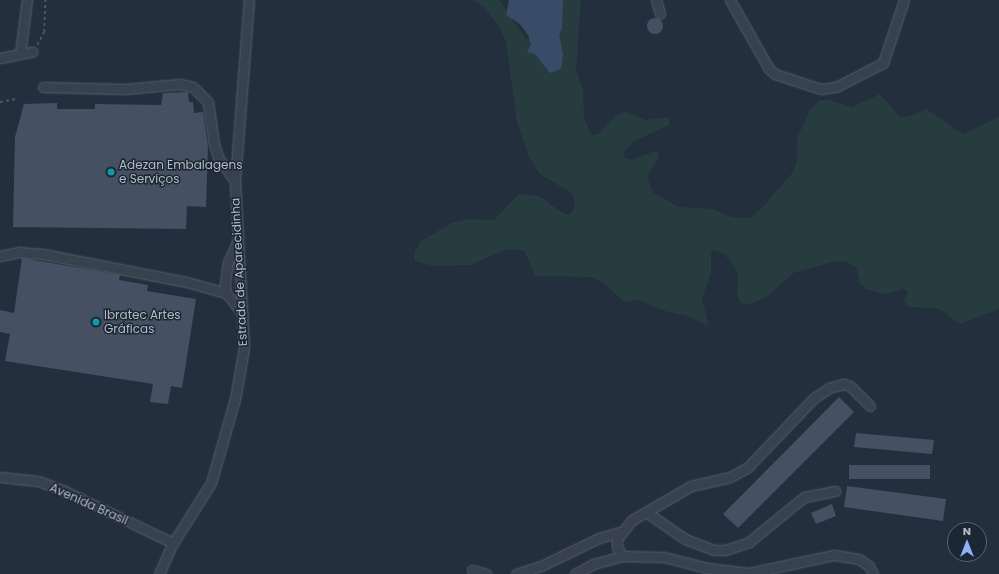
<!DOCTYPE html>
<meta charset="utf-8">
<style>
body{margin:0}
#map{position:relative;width:999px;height:574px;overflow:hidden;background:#242f3e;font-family:Poppins,sans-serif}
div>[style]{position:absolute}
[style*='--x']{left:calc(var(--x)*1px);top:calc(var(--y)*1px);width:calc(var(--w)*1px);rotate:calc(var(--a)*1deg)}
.green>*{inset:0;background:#263c3f}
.water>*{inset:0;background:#394c67}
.building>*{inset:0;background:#455162}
.round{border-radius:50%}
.path>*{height:1.5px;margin-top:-0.75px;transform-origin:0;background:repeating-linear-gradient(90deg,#44595c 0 3px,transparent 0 6px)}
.roads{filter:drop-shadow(0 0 1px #565f6c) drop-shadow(0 0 1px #565f6c)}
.minor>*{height:9px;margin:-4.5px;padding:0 4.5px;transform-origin:4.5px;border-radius:4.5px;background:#38414e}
.dots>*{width:11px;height:11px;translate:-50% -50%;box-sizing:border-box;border:2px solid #1d2633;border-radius:50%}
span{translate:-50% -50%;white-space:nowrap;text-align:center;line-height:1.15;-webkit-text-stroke:3px #1d2633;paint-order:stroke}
.poi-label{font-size:12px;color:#b4bcc9}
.left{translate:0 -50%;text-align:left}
.street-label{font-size:12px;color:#b4bcc9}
.north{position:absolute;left:947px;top:522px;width:40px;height:40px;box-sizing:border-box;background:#1d2633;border:1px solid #59626f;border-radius:50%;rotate:0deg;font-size:11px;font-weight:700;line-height:16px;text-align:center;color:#b4bcc9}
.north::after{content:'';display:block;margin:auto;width:14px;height:18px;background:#8ab4f8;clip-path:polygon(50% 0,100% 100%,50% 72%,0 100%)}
</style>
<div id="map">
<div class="green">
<div style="clip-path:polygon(472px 0,499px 0,525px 38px,542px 43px,559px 0,581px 0,576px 69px,583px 90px,584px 117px,589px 131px,592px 135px,598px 134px,617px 115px,627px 112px,645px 120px,668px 117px,670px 122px,667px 126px,634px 141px,624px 152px,625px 158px,631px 160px,655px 151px,659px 152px,657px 161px,647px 177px,653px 193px,679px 207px,712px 209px,732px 217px,749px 218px,760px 210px,793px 172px,797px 161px,797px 138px,810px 110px,820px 100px,829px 100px,852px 107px,880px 94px,899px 116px,907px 117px,926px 109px,963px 134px,999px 117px,999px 309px,960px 324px,938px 308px,909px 307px,904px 300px,908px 293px,905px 289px,885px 294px,866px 289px,860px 283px,856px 267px,847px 262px,836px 261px,793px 273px,767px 297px,748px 305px,741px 303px,737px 296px,738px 277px,735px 267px,724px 254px,713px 250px,711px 254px,711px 272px,702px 299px,709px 326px,687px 316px,665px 311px,639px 300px,624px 302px,604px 283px,590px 277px,535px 276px,524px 250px,504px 250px,471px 265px,434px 266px,414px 261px,415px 251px,420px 242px,451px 223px,469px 219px,494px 220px,519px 194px,539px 196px,561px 212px,569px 215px,575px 207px,573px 194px,540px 174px,529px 157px,517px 122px,506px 42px,500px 28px,483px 6px)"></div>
</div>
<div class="water">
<div style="clip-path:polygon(509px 0,563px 0,562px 29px,559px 34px,563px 55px,561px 69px,550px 73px,535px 54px,527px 52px,531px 44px,528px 35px,520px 24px,506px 15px)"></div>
</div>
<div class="building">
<div class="round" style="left:647px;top:18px;width:16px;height:16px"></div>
<div style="clip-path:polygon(188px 92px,189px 102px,193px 102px,194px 113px,203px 112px,208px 146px,206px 207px,187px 206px,186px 229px,13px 227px,15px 137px,24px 104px,57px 103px,57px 109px,95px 109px,95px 104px,161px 105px,163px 93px)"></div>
<div style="clip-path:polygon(22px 258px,120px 275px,119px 280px,148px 285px,147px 291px,196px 299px,182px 388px,171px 386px,168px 404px,150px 402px,153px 384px,5px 361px,10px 334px,0 332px,0 310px,14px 313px)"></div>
<div style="clip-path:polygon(839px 397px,854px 412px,738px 528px,723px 514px)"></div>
<div style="clip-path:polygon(856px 433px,934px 440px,932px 454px,854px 447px)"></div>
<div style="clip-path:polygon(849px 465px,930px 465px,930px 479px,849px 479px)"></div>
<div style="clip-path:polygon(847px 486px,946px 499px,943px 521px,844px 507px)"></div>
<div style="clip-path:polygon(832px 504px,836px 516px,816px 524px,811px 513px)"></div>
</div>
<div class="path">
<div style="--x:37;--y:45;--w:15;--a:-62"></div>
<div style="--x:44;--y:32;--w:32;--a:-88"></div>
<div style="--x:0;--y:102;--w:16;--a:-11"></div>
</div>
<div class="roads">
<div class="minor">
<div style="--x:656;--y:0;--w:14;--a:73"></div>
<div style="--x:730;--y:0;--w:79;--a:60.5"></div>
<div style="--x:769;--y:69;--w:8;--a:40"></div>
<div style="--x:775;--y:74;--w:48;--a:18.1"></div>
<div style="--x:821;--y:89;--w:15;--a:-8"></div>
<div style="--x:836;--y:87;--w:53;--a:-27.1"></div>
<div style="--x:883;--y:63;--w:66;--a:-71.6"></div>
<div style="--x:20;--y:54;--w:54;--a:-82.6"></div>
<div style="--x:0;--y:58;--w:33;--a:-11"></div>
<div style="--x:43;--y:87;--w:82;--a:1.4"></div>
<div style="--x:125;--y:89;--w:55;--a:-5.2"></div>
<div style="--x:180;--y:84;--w:13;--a:13"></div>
<div style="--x:193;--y:87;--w:21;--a:45"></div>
<div style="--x:208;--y:102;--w:42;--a:81.9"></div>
<div style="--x:214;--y:144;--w:14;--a:73"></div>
<div style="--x:218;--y:157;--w:29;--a:55"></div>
<div style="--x:238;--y:240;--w:24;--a:114"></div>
<div style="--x:228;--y:262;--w:22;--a:98"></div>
<div style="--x:225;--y:284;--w:9;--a:84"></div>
<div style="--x:226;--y:293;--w:27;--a:51"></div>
<div style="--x:0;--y:256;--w:19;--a:-12"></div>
<div style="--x:19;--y:252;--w:24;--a:5"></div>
<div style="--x:43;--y:254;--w:147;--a:11"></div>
<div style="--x:187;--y:282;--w:41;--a:15.8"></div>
<div style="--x:0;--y:477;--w:38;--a:6"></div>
<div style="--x:38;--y:481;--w:29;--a:20"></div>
<div style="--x:65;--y:491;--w:120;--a:25.7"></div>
<div style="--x:646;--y:512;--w:47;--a:34.7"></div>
<div style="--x:685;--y:539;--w:31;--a:21"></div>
<div style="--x:714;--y:550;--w:11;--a:0"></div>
<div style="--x:725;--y:550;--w:25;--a:-18"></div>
<div style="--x:749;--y:542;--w:71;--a:-39.3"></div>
<div style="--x:804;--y:497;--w:32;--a:-11"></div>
<div style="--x:622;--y:556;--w:10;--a:-119"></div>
<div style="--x:617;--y:547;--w:8;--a:-90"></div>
<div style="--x:617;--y:539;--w:24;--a:-52"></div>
<div style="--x:632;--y:520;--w:68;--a:-30"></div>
<div style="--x:691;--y:486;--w:40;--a:-13"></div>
<div style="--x:730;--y:477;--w:19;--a:-28"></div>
<div style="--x:747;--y:468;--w:97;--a:-46.3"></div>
<div style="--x:814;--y:398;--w:18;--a:-34"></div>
<div style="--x:829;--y:388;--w:15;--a:-16"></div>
<div style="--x:843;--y:384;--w:7;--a:16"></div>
<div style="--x:850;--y:386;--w:28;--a:45"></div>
<div style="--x:472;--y:570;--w:15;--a:16"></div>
<div style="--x:159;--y:574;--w:34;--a:-66"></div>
<div style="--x:173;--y:543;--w:71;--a:-57.7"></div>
<div style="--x:211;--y:483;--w:87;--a:-74.1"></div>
<div style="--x:235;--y:399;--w:52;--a:-80"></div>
<div style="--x:244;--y:348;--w:167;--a:-93.1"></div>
<div style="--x:235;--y:181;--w:182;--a:-85.6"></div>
<div style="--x:516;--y:574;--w:26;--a:-18"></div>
<div style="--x:541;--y:566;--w:64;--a:-25.8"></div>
<div style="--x:599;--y:538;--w:22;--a:-16"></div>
<div style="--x:575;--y:574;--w:21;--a:-29"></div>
<div style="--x:593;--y:564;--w:30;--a:-15"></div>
<div style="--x:622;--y:556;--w:42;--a:1.4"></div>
<div style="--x:664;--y:557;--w:44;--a:14.3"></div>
<div style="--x:707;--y:568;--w:42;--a:6.8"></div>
<div style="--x:749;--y:573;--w:87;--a:-12"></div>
<div style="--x:834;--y:555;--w:25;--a:9"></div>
<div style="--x:859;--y:559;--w:12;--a:35"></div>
<div style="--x:869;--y:566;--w:9;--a:63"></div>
</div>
</div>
<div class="dots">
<div style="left:111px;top:172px;background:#0f9aa8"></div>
<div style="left:96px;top:322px;background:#0f9aa8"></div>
</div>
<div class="poi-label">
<span class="left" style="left:119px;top:172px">Adezan Embalagens<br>e Serviços</span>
<span class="left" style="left:104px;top:322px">Ibratec Artes<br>Gráficas</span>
</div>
<div class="street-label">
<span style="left:239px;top:272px;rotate:-93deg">Estrada de Aparecidinha</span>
<span style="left:89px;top:504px;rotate:24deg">Avenida Brasil</span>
</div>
<div class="north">N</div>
</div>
